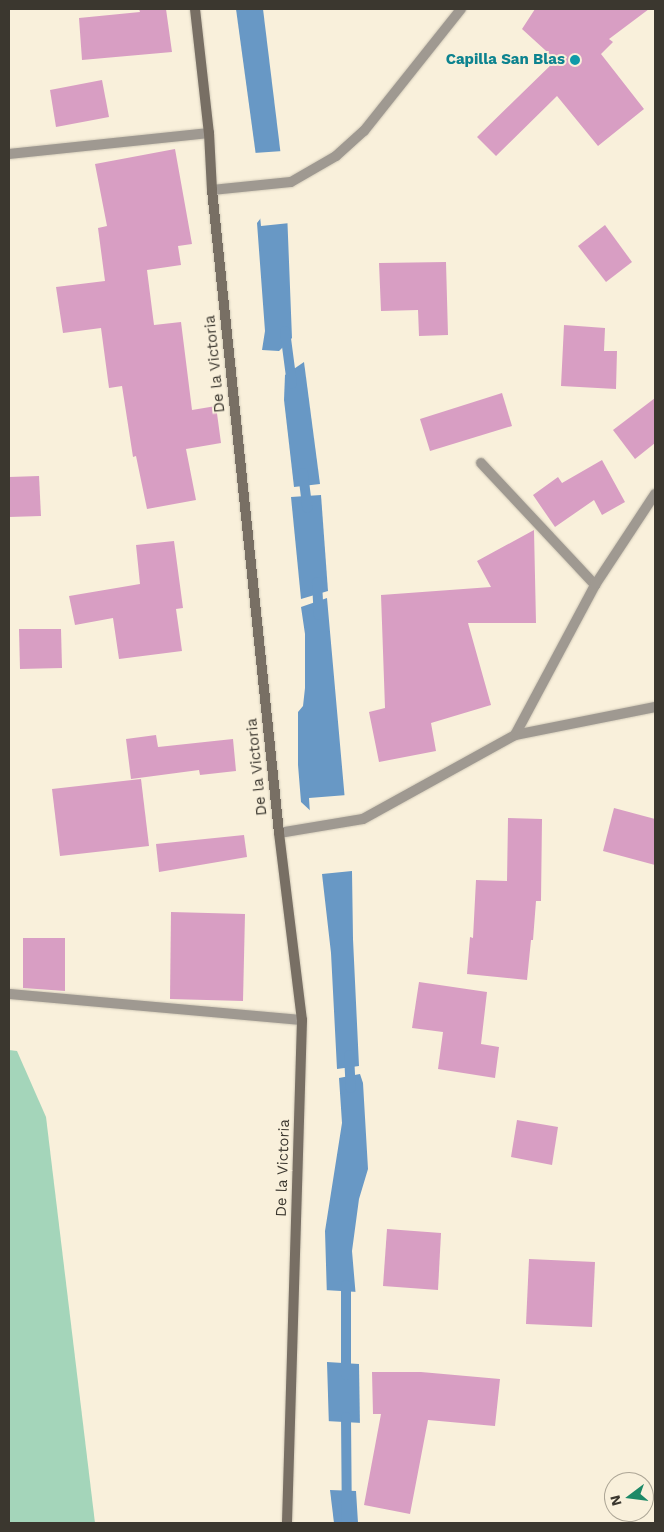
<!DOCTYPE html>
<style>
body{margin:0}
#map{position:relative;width:664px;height:1532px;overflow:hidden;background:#f9f0db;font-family:"Work Sans",sans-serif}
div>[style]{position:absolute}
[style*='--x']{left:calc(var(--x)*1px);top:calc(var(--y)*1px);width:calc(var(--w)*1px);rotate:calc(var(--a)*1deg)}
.green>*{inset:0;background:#a4d5ba}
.water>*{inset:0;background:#6898c5}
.pier>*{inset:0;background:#f9f0db}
.stream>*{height:10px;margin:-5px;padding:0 5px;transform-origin:5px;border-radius:5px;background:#6898c5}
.building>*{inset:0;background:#d89ec3}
.roads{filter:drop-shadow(0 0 1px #d3cbb9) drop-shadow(0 0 1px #d3cbb9)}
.lane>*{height:10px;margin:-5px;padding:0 5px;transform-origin:5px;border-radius:5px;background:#9f9991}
.street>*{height:10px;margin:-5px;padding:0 5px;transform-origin:5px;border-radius:5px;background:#9f9991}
.secondary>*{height:10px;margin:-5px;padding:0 5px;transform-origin:5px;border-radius:5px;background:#786f64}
.dots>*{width:14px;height:14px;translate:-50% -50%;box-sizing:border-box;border:2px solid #f9f0db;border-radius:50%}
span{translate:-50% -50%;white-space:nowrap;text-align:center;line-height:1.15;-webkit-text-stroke:4px #f9f0db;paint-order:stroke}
.culture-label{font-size:15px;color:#0d838f;font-weight:700}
.right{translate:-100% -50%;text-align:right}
.street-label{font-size:15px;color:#3b372f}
.frame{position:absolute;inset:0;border:10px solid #3b372f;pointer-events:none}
.north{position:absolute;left:604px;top:1472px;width:50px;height:50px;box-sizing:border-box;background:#f9f0db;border:1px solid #ada696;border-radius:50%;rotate:255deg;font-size:14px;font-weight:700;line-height:20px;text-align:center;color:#3b372f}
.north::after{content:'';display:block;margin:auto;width:18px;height:22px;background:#1d8967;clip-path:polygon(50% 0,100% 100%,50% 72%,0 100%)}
</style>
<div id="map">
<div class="green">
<div style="clip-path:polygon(9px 1050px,17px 1051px,46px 1117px,95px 1523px,9px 1523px)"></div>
</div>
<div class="water">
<div style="clip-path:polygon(236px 9px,263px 9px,283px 173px,259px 178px)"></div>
<div style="clip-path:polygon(287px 211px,292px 338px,279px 351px,262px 350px,265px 331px,257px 223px,264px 214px)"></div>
<div style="clip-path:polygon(304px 362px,320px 484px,294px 487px,284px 400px,285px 375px)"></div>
<div style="clip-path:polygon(321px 495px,328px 591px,301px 599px,291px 497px)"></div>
<div style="clip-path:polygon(327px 598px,346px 812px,315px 815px,301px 802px,298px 765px,298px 712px,303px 706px,305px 688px,305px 634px,301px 607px)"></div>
<div style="clip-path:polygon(352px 871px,353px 939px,359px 1066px,337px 1069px,331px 953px,322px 874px)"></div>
<div style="clip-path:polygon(360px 1074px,363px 1083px,368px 1169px,359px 1199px,352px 1251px,356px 1298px,327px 1298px,325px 1231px,342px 1123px,339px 1078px)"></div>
<div style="clip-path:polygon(327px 1362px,359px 1364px,360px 1429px,329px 1428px)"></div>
<div style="clip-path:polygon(330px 1490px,356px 1491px,358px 1523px,334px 1523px)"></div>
</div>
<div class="pier">
<div style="clip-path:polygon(283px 151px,285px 175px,257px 180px,254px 153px)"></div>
<div style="clip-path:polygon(287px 208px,290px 210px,290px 223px,261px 226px,260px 216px,263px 212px)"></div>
<div style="clip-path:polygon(347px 795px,347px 814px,315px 817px,310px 814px,309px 798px)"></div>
<div style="clip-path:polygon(324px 1290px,358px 1292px,358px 1299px,356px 1301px,327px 1300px)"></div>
<div style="clip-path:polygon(326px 1421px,362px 1423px,362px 1430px,329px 1431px)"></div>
</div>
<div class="stream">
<div style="--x:285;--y:331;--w:53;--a:82.5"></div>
<div style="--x:303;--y:473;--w:35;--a:83"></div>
<div style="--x:317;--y:582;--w:33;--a:87"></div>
<div style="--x:349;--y:1055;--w:33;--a:87"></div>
<div style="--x:346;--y:1285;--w:90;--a:90"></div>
<div style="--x:346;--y:1417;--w:106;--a:89.5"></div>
</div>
<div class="building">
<div style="clip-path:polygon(139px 9px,166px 9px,172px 52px,82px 60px,79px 18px,140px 12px)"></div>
<div style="clip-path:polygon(535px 9px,649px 9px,609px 39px,613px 42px,601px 54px,644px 109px,598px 146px,557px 96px,496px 156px,477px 137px,556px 60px,522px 29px)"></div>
<div style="clip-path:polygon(102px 80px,109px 117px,56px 127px,50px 90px)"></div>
<div style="clip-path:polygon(175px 149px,192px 244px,178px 246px,181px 265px,147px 270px,154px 325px,181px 322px,192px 410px,216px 406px,221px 443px,186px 449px,196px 500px,147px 509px,136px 456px,133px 457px,122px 386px,109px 388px,101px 328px,63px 333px,56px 287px,105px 281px,98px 228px,107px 226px,95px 164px)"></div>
<div style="clip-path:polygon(605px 225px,632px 262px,606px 282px,578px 246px)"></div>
<div style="clip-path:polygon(446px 262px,448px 335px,419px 336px,418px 310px,381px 311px,379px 263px)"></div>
<div style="clip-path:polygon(564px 325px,605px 328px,604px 351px,617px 351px,616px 389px,561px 386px)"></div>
<div style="clip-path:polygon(502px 393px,512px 426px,430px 451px,420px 419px)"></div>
<div style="clip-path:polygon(655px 398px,655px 443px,635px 459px,613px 430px)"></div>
<div style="clip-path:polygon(602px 460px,625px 502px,602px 515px,594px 500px,555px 527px,533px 495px,558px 477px,562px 483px)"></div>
<div style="clip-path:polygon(39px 476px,41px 516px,9px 517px,9px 477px)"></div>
<div style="clip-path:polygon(534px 530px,536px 623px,468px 623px,491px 705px,431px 723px,436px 751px,379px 762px,369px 712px,385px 708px,381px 595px,491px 587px,477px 561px)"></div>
<div style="clip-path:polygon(174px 541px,183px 608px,176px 609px,182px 651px,119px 659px,113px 618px,75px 625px,69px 596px,140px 584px,136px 545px)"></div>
<div style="clip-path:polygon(19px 629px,61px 629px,62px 668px,20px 669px)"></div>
<div style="clip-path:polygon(156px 735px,158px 747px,233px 739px,236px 771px,200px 775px,199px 770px,131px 779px,126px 739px)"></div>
<div style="clip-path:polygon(141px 779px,149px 846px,60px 856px,52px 789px)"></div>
<div style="clip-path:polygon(614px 808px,655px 819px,655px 865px,603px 851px)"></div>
<div style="clip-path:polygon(508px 818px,542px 819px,541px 901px,536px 901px,533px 940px,531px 940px,527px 980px,467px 974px,470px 937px,473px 938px,476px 880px,507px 881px)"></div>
<div style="clip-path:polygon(244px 835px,247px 857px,159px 872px,156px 844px)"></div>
<div style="clip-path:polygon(171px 912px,245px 914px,243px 1001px,170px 999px)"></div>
<div style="clip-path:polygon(23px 938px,65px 938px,65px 991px,23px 988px)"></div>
<div style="clip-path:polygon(419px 982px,487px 992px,481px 1044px,499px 1047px,495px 1078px,438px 1069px,443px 1032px,412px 1028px)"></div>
<div style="clip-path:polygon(517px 1120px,558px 1127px,552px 1165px,511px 1157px)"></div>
<div style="clip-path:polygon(387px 1229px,441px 1233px,438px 1290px,383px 1286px)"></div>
<div style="clip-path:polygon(529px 1259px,595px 1262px,592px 1327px,526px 1324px)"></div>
<div style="clip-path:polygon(372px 1372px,421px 1372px,500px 1379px,495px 1426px,428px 1420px,410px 1514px,364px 1505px,381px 1414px,373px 1414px)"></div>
</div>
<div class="roads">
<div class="lane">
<div style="--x:481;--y:463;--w:167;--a:46.9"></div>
</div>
<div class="street">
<div style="--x:9;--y:154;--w:201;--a:-6"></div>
<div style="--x:212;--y:190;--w:79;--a:-5.8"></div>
<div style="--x:291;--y:182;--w:52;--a:-30"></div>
<div style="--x:336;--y:156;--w:38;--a:-42"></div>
<div style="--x:364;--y:131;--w:156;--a:-51.5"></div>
<div style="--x:515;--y:735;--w:143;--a:-11.3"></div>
<div style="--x:279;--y:833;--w:85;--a:-9.5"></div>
<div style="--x:363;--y:819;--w:174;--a:-28.9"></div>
<div style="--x:515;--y:735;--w:170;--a:-61.9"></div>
<div style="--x:595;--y:585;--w:109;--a:-56.6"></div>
<div style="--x:9;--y:994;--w:294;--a:5.1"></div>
</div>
<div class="secondary">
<div style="--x:195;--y:9;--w:125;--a:83.6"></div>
<div style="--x:209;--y:133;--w:57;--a:87"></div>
<div style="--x:212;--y:190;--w:646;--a:84.05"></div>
<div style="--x:279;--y:833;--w:188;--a:83"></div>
<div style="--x:302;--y:1020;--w:503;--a:91.71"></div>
</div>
</div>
<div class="dots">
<div style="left:575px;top:60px;background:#0f9aa8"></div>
</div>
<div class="culture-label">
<span class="right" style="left:565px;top:60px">Capilla San Blas</span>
</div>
<div class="street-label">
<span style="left:215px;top:364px;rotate:-96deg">De la Victoria</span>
<span style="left:257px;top:767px;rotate:-96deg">De la Victoria</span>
<span style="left:283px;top:1168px;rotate:-88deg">De la Victoria</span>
</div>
<div class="frame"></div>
<div class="north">N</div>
</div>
